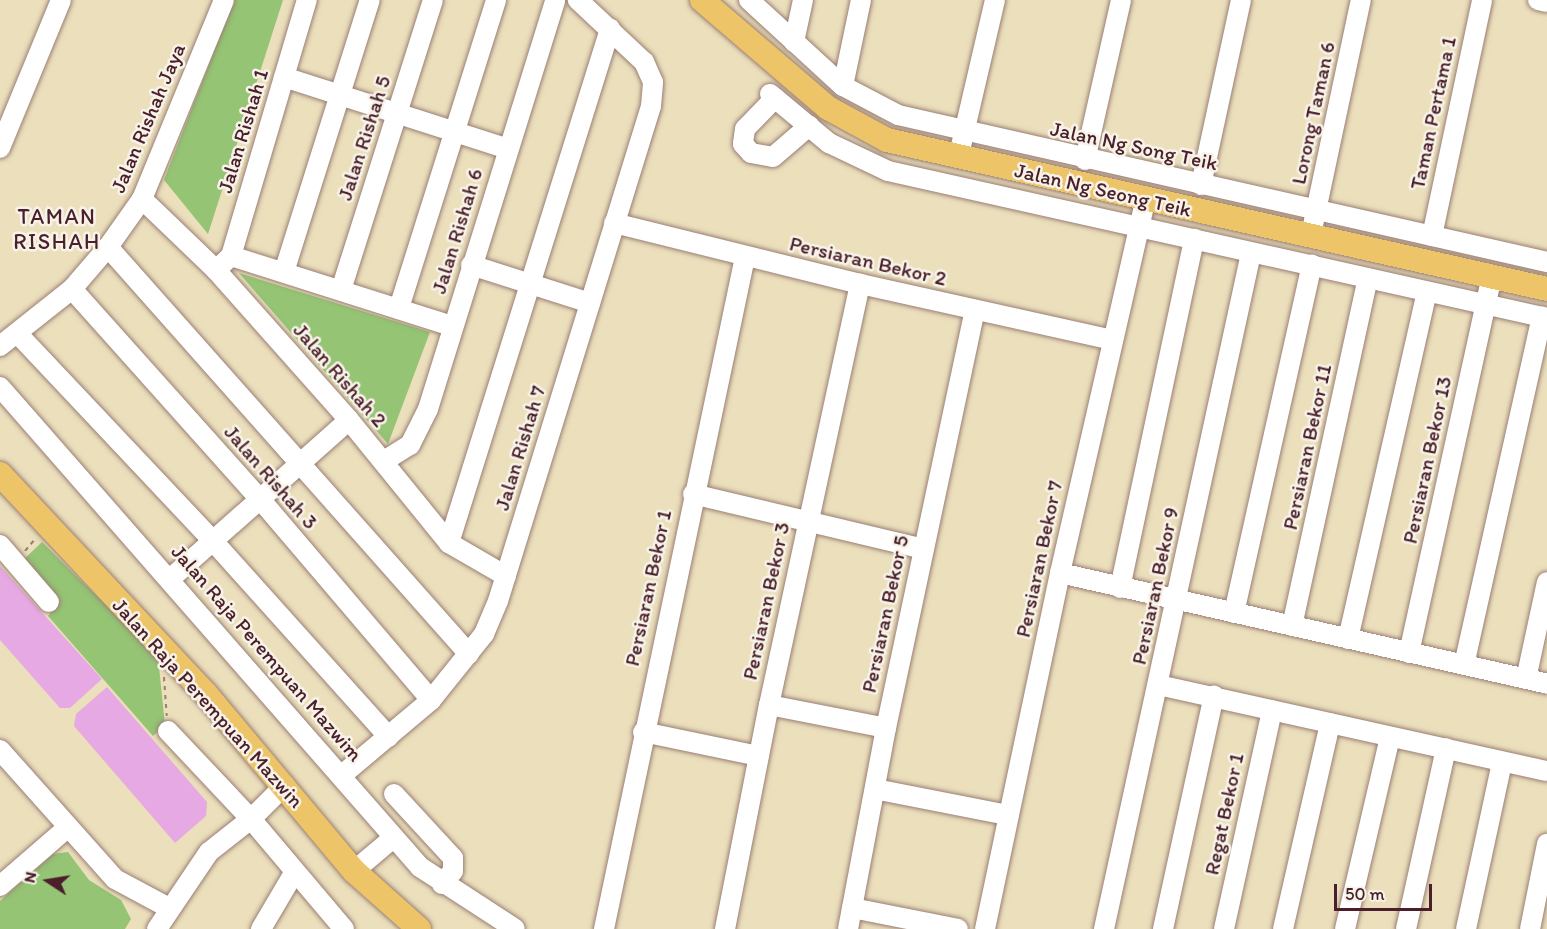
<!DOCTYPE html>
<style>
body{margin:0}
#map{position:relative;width:1547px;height:929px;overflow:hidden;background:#ebdfbc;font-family:Itim,sans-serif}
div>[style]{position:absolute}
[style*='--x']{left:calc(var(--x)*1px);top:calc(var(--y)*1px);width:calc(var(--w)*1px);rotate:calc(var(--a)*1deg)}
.green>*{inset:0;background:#94c474}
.building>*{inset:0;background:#e7a9e3}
.path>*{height:2px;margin-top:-1px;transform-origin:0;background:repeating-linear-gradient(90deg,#9a7f74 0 4.5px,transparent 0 9px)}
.roads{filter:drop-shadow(0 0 2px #9a7f74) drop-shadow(0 0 2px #9a7f74)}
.minor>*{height:20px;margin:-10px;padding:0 10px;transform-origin:10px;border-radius:10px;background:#fff}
.major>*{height:24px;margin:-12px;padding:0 12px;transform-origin:12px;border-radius:12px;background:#eec469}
span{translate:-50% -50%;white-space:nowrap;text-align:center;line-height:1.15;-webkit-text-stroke:5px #f7f3e8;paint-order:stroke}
.street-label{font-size:21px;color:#4a1f2b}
.neighbourhood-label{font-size:22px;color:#4a1f2b;letter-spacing:1.5px}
.north{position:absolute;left:18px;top:851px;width:60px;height:60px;-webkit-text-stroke:4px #f7f3e8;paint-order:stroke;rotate:282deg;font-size:16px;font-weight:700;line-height:24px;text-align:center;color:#4a1f2b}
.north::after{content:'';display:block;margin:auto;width:21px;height:27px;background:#4a1f2b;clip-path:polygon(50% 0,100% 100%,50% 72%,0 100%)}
.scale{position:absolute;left:1334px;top:884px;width:98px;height:27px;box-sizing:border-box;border:3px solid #4a1f2b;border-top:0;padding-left:8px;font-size:18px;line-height:21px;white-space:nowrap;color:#4a1f2b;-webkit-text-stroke:4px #f7f3e8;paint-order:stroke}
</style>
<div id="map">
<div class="green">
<div style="clip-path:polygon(234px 0,283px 0,208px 234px,164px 180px)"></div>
<div style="clip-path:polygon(239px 273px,430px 332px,388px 444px)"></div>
<div style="clip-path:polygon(42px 542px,158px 657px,165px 725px,153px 736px,48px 616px,58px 603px,20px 563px)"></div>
<div style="clip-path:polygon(68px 852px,89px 880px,121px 900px,131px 919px,125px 929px,0 929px,0 901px,53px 854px)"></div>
</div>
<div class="building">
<div style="clip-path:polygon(0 566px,102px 679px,70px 708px,60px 708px,0 640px)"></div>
<div style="clip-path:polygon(107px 687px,207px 802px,206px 816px,175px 843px,74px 726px,76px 714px)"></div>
</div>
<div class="path">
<div style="--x:25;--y:551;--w:16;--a:-50"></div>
<div style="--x:164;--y:677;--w:39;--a:86"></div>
</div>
<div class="roads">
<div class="minor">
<div style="--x:749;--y:0;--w:127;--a:42.5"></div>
<div style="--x:843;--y:86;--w:62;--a:27.8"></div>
<div style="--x:898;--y:115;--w:665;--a:12.76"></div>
<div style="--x:1538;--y:0;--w:9;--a:13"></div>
<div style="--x:794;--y:42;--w:43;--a:-77.9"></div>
<div style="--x:284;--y:77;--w:235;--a:17.8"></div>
<div style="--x:843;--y:86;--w:88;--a:-78.2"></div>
<div style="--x:770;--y:94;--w:77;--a:39.7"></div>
<div style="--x:829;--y:143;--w:65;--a:25.4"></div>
<div style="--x:888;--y:171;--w:675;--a:12.57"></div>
<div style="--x:775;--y:98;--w:43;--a:134.1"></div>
<div style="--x:745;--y:129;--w:15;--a:98"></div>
<div style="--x:743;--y:144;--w:12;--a:48"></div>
<div style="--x:751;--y:153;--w:22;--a:10"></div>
<div style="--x:773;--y:157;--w:48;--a:-40.7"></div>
<div style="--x:961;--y:146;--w:150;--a:-76.9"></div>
<div style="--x:0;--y:148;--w:160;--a:-67.6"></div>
<div style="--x:1085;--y:160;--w:164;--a:-77.3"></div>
<div style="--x:1201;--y:185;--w:189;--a:-77.8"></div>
<div style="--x:142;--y:199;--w:103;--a:43.8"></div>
<div style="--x:216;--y:270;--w:200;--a:48.4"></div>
<div style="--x:349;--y:420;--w:159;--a:50.9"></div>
<div style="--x:449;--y:543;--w:66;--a:30.1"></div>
<div style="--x:614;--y:223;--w:253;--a:13.9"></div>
<div style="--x:860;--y:284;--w:258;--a:12.5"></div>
<div style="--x:1313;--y:225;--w:230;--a:-78"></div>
<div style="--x:1432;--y:236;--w:241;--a:-78"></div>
<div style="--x:108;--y:247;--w:544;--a:48.43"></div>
<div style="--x:231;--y:256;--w:232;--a:17.6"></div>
<div style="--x:471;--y:265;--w:125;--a:17.7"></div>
<div style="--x:216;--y:270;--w:21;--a:-43"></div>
<div style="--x:231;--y:256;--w:267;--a:-73.5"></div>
<div style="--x:284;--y:272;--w:285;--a:-72.5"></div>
<div style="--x:72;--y:289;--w:282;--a:48.2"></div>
<div style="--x:260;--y:499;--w:264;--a:49.6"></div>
<div style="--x:341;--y:290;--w:304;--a:-72.4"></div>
<div style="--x:399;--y:308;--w:323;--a:-72.5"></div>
<div style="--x:17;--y:333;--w:286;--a:46.7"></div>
<div style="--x:213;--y:541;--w:263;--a:48.1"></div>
<div style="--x:0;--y:346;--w:92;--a:-38.4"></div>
<div style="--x:72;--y:289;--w:55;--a:-49.4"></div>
<div style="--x:108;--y:247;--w:59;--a:-54.7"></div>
<div style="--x:142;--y:199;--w:215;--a:-67.6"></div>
<div style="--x:0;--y:387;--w:638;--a:48.81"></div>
<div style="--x:420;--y:867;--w:113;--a:33.1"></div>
<div style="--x:384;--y:461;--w:31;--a:-32"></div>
<div style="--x:410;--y:445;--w:40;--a:-63.4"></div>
<div style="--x:428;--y:409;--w:428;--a:-72.7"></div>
<div style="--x:693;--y:494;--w:237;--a:13.4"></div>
<div style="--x:449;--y:543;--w:539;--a:-72.61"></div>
<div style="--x:0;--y:545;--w:75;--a:49.3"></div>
<div style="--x:1060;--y:573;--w:499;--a:12.8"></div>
<div style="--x:170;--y:579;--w:239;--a:-41.6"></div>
<div style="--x:1120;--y:588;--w:357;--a:-78"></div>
<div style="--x:1234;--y:613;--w:357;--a:-77.4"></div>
<div style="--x:1292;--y:626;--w:356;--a:-77.7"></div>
<div style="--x:1348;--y:639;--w:356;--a:-77.2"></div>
<div style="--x:1409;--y:653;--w:385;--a:-77.6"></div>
<div style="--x:1464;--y:665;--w:357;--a:-77.4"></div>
<div style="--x:1526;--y:679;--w:99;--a:-77.8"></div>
<div style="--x:1158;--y:685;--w:398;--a:12.5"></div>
<div style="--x:769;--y:705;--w:119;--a:11.1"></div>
<div style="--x:168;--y:731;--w:121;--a:46.7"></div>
<div style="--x:251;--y:819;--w:144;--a:49.8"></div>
<div style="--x:643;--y:732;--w:118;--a:11.7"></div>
<div style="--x:0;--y:750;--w:173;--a:48.3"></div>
<div style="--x:115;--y:879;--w:61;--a:28.2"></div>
<div style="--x:342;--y:775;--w:116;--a:-40.1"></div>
<div style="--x:431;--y:700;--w:85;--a:-51.2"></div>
<div style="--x:484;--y:634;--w:36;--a:-67"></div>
<div style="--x:498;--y:601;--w:518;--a:-72.82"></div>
<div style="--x:651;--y:106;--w:24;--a:-85"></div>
<div style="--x:653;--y:82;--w:22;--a:-114"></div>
<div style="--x:644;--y:62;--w:91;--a:-136.8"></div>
<div style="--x:875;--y:789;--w:136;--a:11.1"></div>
<div style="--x:394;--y:794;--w:87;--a:47.3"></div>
<div style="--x:453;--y:858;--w:13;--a:90"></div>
<div style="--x:453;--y:871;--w:17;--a:130"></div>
<div style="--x:354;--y:871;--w:51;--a:-40.2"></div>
<div style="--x:0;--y:886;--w:89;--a:-40.9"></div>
<div style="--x:852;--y:908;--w:108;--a:11.2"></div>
<div style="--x:157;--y:929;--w:93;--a:-56"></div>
<div style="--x:209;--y:852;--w:53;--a:-38.2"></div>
<div style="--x:251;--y:819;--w:48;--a:-45"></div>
<div style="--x:261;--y:929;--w:65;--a:-59.5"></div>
<div style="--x:604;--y:929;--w:687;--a:-78.15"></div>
<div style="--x:725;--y:929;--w:228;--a:-78.9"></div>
<div style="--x:769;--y:705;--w:431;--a:-77.8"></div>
<div style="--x:848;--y:929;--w:205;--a:-79.3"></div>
<div style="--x:886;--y:728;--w:427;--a:-78"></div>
<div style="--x:985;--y:929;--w:364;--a:-78.1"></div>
<div style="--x:1060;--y:573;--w:382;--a:-77.1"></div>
<div style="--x:1104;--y:929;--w:692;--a:-77.73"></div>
<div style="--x:1163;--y:929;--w:239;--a:-77.7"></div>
<div style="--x:1224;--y:929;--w:224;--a:-77.6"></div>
<div style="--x:1283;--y:929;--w:211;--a:-77.1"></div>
<div style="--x:1345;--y:929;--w:197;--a:-76.8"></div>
<div style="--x:1406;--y:929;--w:185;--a:-77.5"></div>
<div style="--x:1466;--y:929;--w:171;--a:-77.8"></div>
<div style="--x:1530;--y:929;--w:87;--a:-78.7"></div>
</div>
<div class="major">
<div style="--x:702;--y:0;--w:166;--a:40.6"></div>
<div style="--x:828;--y:108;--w:67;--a:28.5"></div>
<div style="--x:887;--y:140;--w:677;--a:12.72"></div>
<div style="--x:0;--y:474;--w:301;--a:46.9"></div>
<div style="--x:206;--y:694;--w:231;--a:50.1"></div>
<div style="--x:354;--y:871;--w:87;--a:41.7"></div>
</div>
</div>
<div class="street-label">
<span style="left:1313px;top:113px;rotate:-78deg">Lorong Taman 6</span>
<span style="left:1433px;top:113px;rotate:-78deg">Taman Pertama 1</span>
<span style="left:148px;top:118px;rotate:-67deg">Jalan Rishah Jaya</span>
<span style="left:243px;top:131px;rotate:-73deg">Jalan Rishah 1</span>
<span style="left:364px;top:138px;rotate:-72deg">Jalan Rishah 5</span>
<span style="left:1134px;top:146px;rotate:12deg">Jalan Ng Song Teik</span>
<span style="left:1103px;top:190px;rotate:13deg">Jalan Ng Seong Teik</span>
<span style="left:457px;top:231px;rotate:-73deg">Jalan Rishah 6</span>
<span style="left:868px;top:261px;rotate:13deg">Persiaran Bekor 2</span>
<span style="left:340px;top:375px;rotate:49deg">Jalan Rishah 2</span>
<span style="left:1307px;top:447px;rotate:-78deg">Persiaran Bekor 11</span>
<span style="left:520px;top:448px;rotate:-73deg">Jalan Rishah 7</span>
<span style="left:1427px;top:460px;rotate:-78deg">Persiaran Bekor 13</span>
<span style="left:271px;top:477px;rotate:49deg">Jalan Rishah 3</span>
<span style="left:1039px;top:559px;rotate:-78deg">Persiaran Bekor 7</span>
<span style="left:1155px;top:586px;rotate:-78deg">Persiaran Bekor 9</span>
<span style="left:648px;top:588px;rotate:-78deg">Persiaran Bekor 1</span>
<span style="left:766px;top:601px;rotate:-78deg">Persiaran Bekor 3</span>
<span style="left:885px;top:614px;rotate:-78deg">Persiaran Bekor 5</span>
<span style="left:267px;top:653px;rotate:49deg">Jalan Raja Perempuan Mazwim</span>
<span style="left:208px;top:703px;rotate:48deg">Jalan Raja Perempuan Mazwin</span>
<span style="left:1224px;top:814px;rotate:-78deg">Regat Bekor 1</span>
</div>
<div class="neighbourhood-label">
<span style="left:57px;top:229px">TAMAN<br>RISHAH</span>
</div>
<div class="north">N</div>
<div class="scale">50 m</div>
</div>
